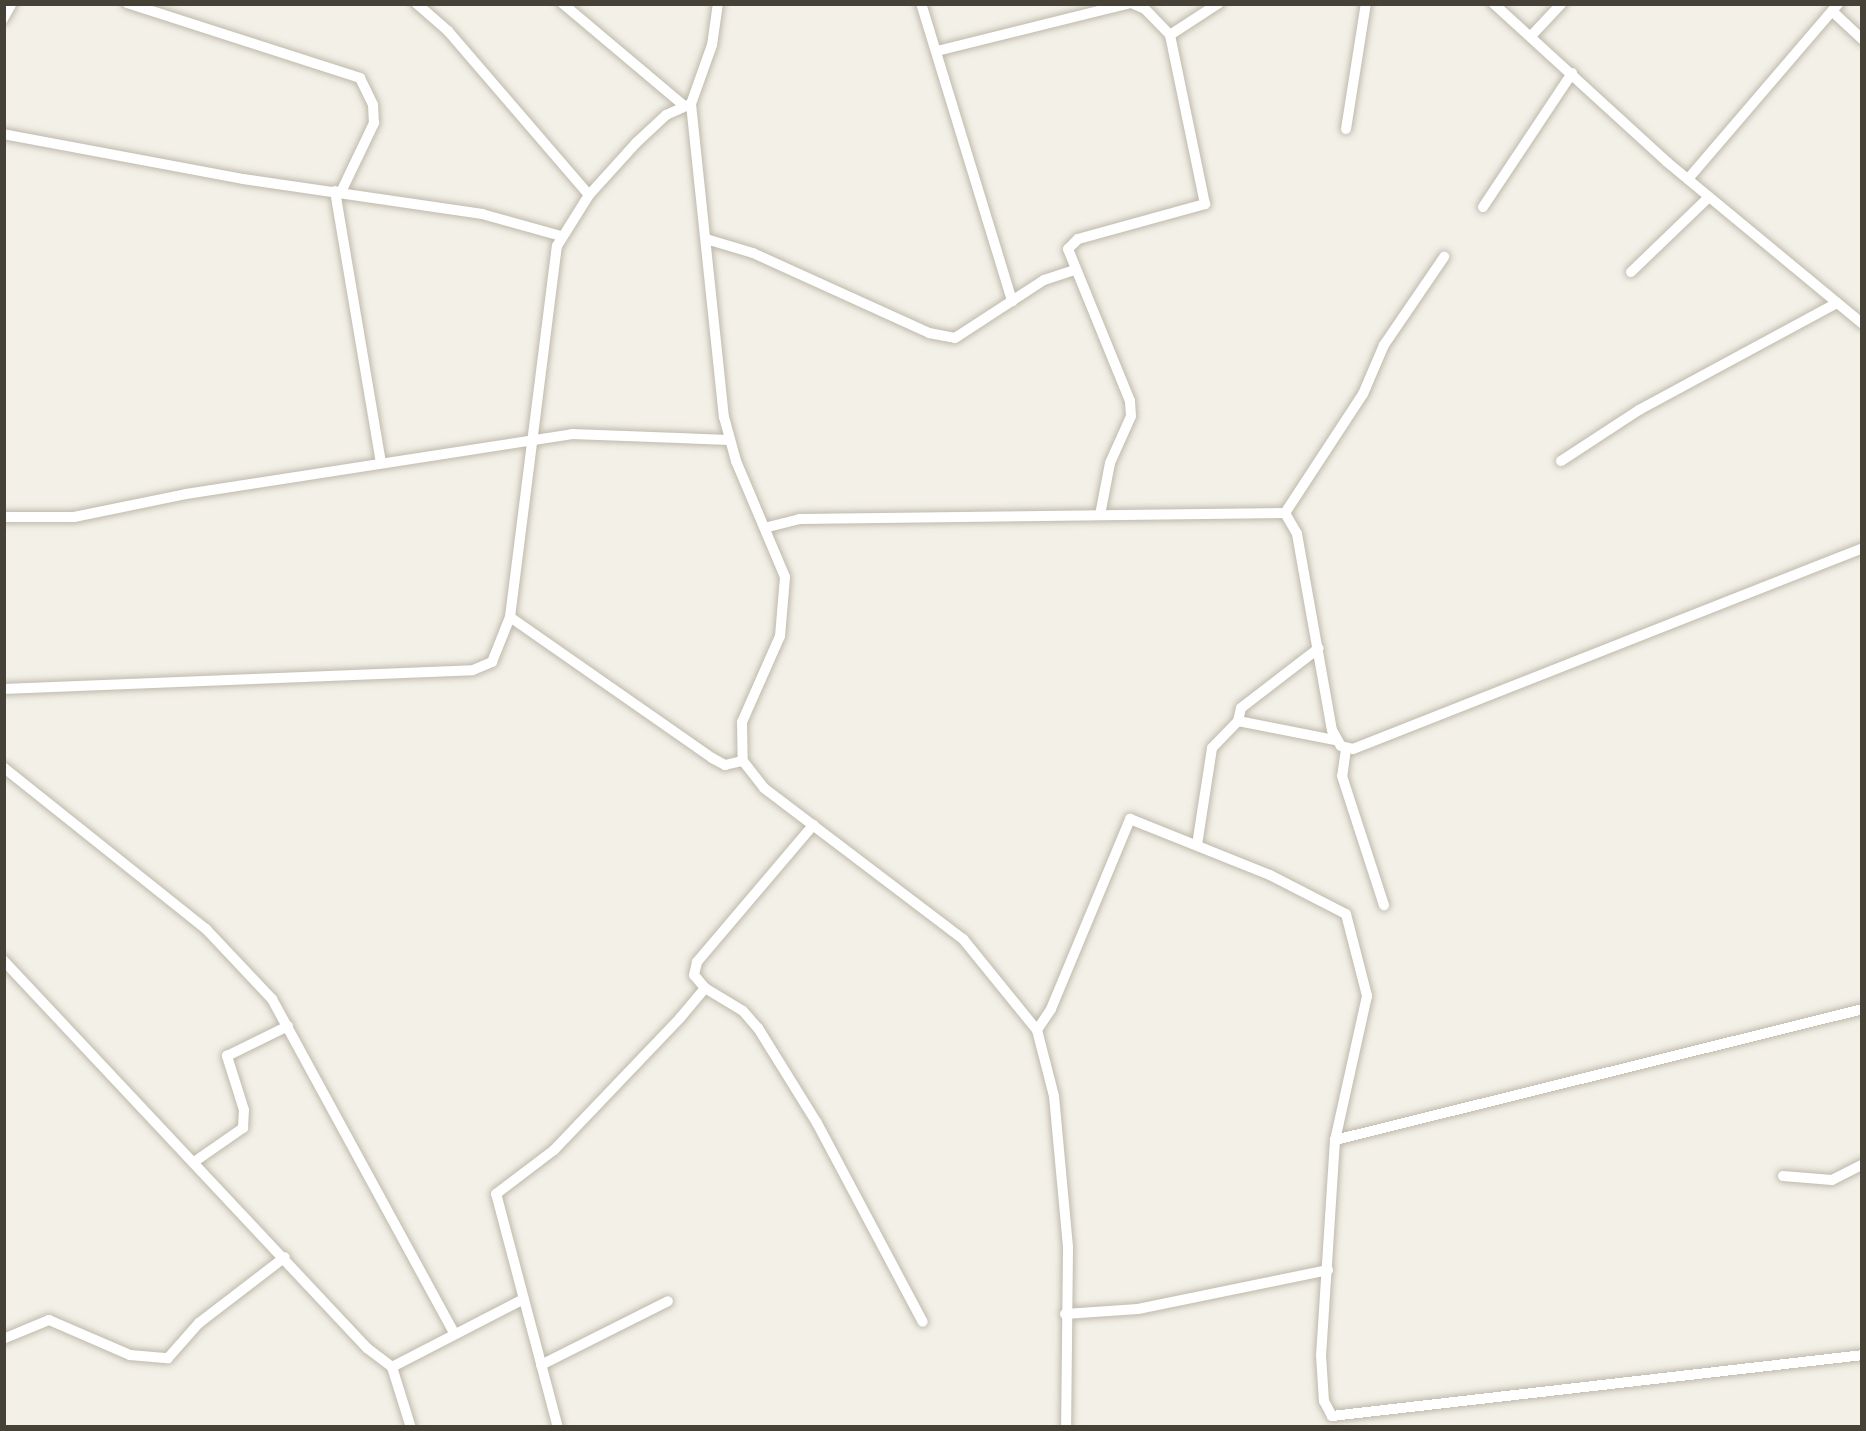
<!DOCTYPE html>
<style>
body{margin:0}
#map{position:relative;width:1866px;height:1431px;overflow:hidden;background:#f3f0e8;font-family:Figtree,sans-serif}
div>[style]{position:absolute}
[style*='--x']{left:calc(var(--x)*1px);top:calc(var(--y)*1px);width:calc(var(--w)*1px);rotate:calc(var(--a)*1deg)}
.roads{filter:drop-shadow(0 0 3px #beb9ab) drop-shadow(0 0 3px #beb9ab)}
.minor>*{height:10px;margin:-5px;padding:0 5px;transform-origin:5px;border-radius:5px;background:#fff}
span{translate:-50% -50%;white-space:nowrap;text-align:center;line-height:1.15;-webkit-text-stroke:9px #fff;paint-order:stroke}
.frame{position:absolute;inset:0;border:6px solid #464137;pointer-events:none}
</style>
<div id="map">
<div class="roads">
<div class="minor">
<div style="--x:127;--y:3;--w:245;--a:17.8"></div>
<div style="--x:360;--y:78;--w:30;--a:64"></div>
<div style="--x:373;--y:105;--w:18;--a:87"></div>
<div style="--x:374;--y:123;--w:76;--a:115.6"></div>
<div style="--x:416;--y:3;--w:43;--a:41.2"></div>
<div style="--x:448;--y:31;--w:216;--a:49.3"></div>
<div style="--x:562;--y:3;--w:158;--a:40.1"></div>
<div style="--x:718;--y:3;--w:42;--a:98.1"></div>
<div style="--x:712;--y:45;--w:63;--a:109.6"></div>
<div style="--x:691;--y:104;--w:315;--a:84"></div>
<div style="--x:724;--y:417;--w:46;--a:74.7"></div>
<div style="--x:736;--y:461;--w:126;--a:67.1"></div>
<div style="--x:785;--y:577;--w:59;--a:94.8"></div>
<div style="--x:780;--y:636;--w:94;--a:113.8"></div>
<div style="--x:742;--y:722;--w:39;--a:89"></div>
<div style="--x:743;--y:761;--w:34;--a:52"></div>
<div style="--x:764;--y:788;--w:250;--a:37.2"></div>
<div style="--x:963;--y:939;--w:117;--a:50.9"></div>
<div style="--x:1037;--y:1030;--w:68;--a:75.6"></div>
<div style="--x:1054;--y:1096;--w:152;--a:84.7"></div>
<div style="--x:1068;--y:1247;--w:181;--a:90.6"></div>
<div style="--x:921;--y:3;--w:312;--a:73"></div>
<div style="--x:1493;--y:3;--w:236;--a:42.4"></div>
<div style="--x:1667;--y:162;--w:254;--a:39.6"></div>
<div style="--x:1832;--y:11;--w:42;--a:43.1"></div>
<div style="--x:3;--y:19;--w:18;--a:-61"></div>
<div style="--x:1532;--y:35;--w:44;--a:-46.8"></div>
<div style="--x:937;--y:51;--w:200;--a:-13.9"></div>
<div style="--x:1131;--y:3;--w:15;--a:23"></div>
<div style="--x:1145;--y:9;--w:36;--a:46"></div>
<div style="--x:1170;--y:35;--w:59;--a:-33.1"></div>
<div style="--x:1346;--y:129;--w:128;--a:-81"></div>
<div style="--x:3;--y:134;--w:244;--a:10.6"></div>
<div style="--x:243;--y:179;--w:242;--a:8.3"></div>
<div style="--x:482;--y:214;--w:82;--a:15.6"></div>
<div style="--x:1688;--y:179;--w:232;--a:-49.4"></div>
<div style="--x:335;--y:191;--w:275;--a:80.4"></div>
<div style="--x:1483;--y:207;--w:161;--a:-56.4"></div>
<div style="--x:706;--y:239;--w:49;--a:16.6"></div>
<div style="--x:753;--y:253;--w:193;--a:24.4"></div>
<div style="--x:929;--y:333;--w:26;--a:11"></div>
<div style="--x:955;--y:338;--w:106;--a:-33.1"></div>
<div style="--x:1044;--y:280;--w:32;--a:-18"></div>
<div style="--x:1631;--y:272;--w:108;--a:-43.9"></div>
<div style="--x:1561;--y:461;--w:93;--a:-33.2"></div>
<div style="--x:1639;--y:410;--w:225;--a:-28.4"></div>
<div style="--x:1285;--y:513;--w:142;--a:-56.8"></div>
<div style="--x:1363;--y:394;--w:53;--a:-66.8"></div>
<div style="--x:1384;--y:345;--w:107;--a:-55.7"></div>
<div style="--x:1100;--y:515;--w:53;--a:-79.1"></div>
<div style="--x:1110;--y:463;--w:51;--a:-65.9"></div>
<div style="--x:1131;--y:416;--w:15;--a:-94"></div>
<div style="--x:1130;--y:401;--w:164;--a:-112.2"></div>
<div style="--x:1068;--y:249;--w:14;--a:-45"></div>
<div style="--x:1078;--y:239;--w:132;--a:-15.4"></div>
<div style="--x:1205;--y:204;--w:173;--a:-101.7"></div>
<div style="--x:3;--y:517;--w:71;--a:0"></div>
<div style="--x:74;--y:517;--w:114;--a:-11.6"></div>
<div style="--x:186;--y:494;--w:391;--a:-8.8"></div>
<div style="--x:572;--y:434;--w:157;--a:2.2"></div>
<div style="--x:768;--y:527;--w:32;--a:-14"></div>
<div style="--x:799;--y:519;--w:486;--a:-0.7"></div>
<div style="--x:1285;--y:513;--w:24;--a:60"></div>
<div style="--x:1297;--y:534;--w:199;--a:79.9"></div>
<div style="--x:1332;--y:730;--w:18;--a:61"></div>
<div style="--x:1341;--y:746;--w:12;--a:14"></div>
<div style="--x:1353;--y:749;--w:548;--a:-21.51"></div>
<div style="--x:510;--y:617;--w:246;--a:34.9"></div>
<div style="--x:712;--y:758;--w:15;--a:28"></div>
<div style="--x:725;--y:765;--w:18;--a:-13"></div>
<div style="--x:3;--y:689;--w:470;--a:-2.3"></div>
<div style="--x:473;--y:670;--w:21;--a:-23"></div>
<div style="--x:492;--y:662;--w:48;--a:-68.2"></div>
<div style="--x:510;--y:617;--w:374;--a:-82.8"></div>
<div style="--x:557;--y:246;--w:60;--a:-57.9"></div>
<div style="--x:589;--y:195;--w:70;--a:-47.9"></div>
<div style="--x:636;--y:143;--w:41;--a:-43"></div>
<div style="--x:666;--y:115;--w:27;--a:-24"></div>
<div style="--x:1238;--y:721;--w:13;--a:-77"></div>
<div style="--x:1241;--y:708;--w:98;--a:-37.6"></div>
<div style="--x:1346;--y:749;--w:27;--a:98"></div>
<div style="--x:1342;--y:776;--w:136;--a:72"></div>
<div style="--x:3;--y:767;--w:260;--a:38.6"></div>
<div style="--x:206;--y:929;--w:96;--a:46.7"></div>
<div style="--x:272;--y:999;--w:378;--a:61.4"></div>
<div style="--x:1197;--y:845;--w:98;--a:-81.2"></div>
<div style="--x:1212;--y:748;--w:37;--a:-46"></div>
<div style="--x:1238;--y:721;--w:99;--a:11.1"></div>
<div style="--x:3;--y:960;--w:532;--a:46.83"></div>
<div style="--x:367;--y:1348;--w:31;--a:37"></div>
<div style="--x:392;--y:1367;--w:64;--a:72.7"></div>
<div style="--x:705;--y:988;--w:44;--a:31.2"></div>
<div style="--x:743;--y:1011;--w:23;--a:49"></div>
<div style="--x:758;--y:1028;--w:112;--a:58.2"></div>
<div style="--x:817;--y:1123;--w:225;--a:62"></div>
<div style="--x:1037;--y:1030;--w:25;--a:-56"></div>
<div style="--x:1051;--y:1009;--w:206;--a:-67.4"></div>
<div style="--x:1130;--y:819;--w:151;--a:21.8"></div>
<div style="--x:1270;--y:875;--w:85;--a:27.2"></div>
<div style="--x:1346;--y:914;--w:85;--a:75.6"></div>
<div style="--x:1367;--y:996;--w:148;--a:102.5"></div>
<div style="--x:1335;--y:1140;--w:215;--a:93.7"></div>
<div style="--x:1321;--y:1355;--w:46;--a:86.3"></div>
<div style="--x:1324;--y:1401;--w:17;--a:62"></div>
<div style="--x:1332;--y:1416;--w:534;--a:-6.55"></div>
<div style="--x:1335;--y:1140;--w:544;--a:-13.93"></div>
<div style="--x:194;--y:1162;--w:60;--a:-34.8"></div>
<div style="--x:243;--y:1128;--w:18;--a:-87"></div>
<div style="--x:244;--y:1110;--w:57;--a:-107.5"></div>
<div style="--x:227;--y:1056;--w:68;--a:-26.2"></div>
<div style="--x:1783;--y:1176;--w:49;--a:4.7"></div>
<div style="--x:1832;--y:1180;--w:35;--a:-27"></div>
<div style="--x:1065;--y:1314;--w:73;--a:-3.9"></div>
<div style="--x:1138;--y:1309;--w:194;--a:-11.6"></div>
<div style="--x:3;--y:1339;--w:50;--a:-22.4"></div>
<div style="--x:49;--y:1320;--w:88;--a:23.4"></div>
<div style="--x:130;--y:1355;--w:38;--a:5"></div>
<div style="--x:168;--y:1358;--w:47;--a:-48.5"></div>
<div style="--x:199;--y:1323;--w:108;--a:-37.5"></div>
<div style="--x:541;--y:1365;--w:142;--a:-26.7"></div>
<div style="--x:392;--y:1367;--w:146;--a:-27.3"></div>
<div style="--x:558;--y:1428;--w:242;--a:-104.8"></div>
<div style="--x:496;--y:1194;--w:73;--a:-37.2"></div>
<div style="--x:554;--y:1150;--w:182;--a:-46.3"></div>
<div style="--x:680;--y:1018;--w:39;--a:-50"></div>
<div style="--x:705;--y:988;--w:17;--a:-130"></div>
<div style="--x:694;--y:975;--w:13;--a:-77"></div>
<div style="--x:697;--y:962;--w:180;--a:-49.7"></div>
</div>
</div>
<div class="frame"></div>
</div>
